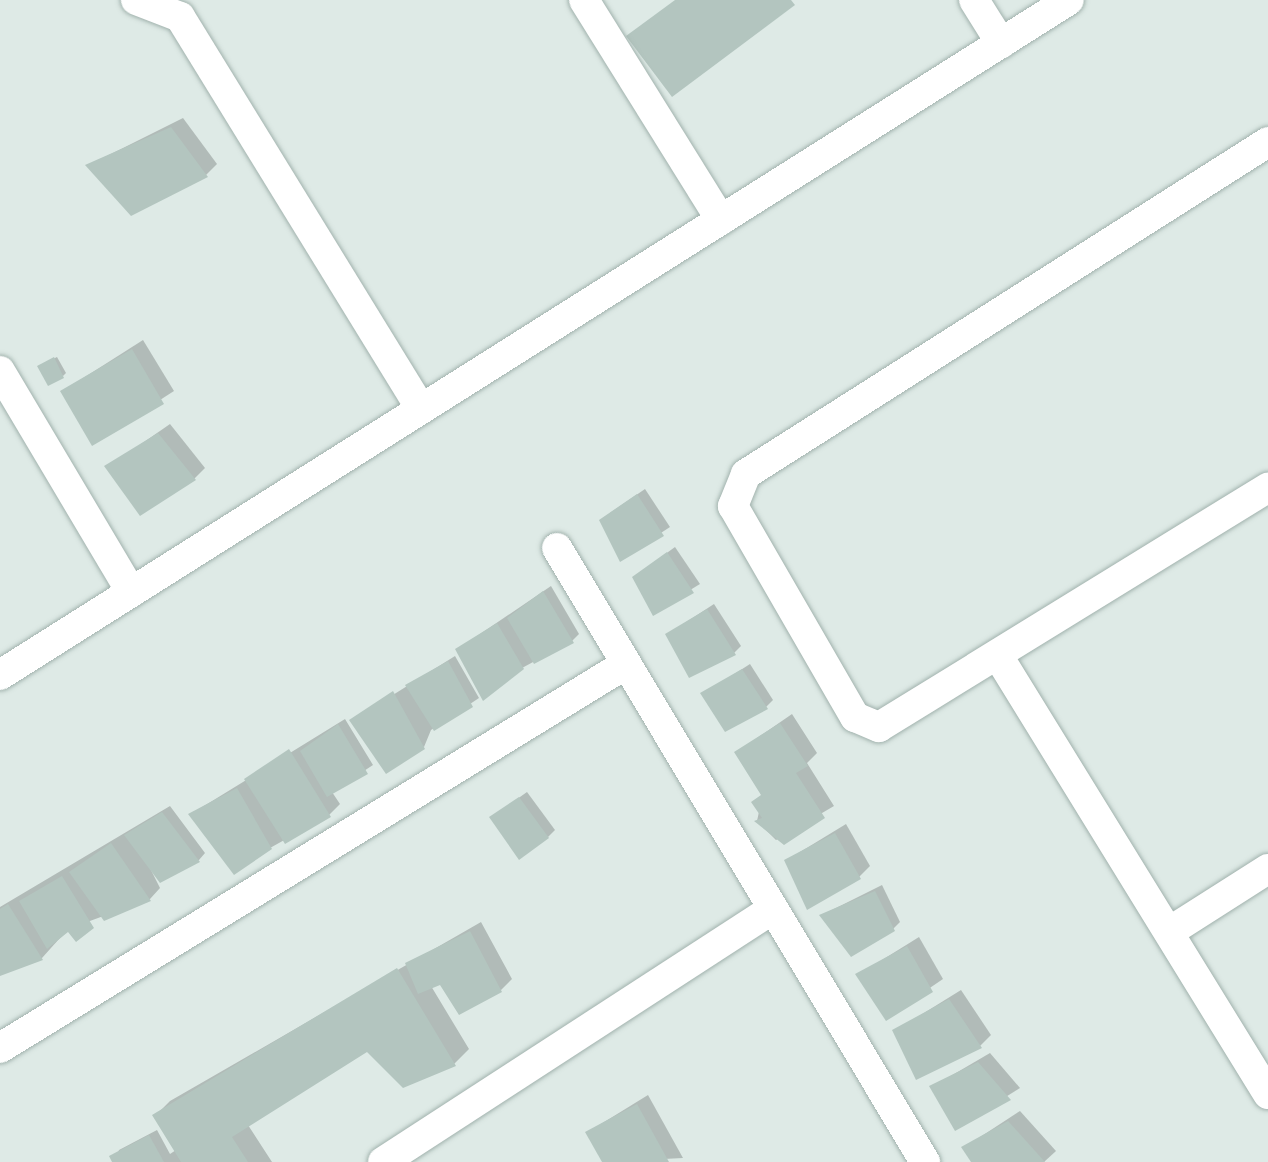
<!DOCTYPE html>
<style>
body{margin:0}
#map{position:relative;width:1268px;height:1162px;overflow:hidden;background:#deeae6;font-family:"Asap Condensed",sans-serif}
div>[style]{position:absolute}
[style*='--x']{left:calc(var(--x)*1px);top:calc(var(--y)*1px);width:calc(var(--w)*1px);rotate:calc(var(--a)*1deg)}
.shadow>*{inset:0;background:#0003}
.building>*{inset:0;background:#b3c5bf}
.roads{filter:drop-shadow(0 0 2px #a1b2ad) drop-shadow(0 0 2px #a1b2ad)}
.minor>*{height:30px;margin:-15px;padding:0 15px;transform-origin:15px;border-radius:15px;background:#fff}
span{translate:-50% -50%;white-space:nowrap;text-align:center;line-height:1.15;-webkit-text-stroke:8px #eef7f3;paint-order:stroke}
</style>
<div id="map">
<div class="shadow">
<div style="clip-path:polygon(183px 118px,217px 164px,206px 175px,89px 165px)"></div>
<div style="clip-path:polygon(143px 340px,174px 391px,93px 443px,63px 391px)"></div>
<div style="clip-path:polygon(57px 357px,66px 373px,63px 376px,43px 364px)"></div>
<div style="clip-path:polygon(170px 424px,205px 468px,194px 479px,108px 467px)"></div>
<div style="clip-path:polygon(645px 489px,670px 527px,621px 559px,610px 513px)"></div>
<div style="clip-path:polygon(675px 547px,700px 584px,654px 612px,642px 571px)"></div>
<div style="clip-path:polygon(551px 586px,579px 634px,572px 641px,522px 668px,458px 649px)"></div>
<div style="clip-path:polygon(714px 604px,741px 646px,734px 653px,668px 634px)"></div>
<div style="clip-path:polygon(455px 656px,479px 698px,431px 730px,424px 747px,353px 720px)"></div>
<div style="clip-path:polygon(750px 664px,773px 700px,766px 707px,703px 694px)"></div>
<div style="clip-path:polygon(792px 714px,817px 753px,807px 763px,834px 806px,776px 840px,757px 821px,763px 793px,737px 752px)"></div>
<div style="clip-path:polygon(345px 719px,373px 765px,332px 792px,340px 804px,329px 815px,270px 848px,191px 814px)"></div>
<div style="clip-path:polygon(527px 792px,555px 830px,548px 837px,492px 817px)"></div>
<div style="clip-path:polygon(170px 806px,205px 853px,199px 860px,161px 880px,147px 862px,160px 888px,150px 899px,68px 929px,42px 958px,0 973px,0 907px)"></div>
<div style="clip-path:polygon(846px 824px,870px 866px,859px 877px,787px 860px)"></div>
<div style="clip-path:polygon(882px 885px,900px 922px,893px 929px,822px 915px)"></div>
<div style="clip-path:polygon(481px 922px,512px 979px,501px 990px,442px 979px,431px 986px,469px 1049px,454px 1064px,368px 1049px,248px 1125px,272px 1162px,115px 1162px,119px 1150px,157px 1130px,170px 1154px,176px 1150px,155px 1116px,170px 1101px)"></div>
<div style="clip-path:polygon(919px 937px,943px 979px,887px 1017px,858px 975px)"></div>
<div style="clip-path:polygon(961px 990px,991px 1035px,980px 1046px,895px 1031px)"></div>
<div style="clip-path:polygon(990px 1053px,1020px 1088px,956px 1128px,932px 1087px)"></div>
<div style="clip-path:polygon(648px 1095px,683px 1158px,605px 1162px,588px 1132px)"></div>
<div style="clip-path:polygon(1020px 1111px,1056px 1151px,1044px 1162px,974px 1162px,965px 1147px)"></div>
</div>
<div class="building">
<div style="clip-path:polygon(675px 0,791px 0,795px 5px,672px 97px,626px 36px)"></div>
<div style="clip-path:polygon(171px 127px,208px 177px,131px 216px,85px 165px)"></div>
<div style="clip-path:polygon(132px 349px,164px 404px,92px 446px,60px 391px)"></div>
<div style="clip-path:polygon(54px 357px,64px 378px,48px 386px,37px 366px)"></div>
<div style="clip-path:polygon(158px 433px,196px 480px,140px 516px,104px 466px)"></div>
<div style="clip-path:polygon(637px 494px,664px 536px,620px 562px,599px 520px)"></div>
<div style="clip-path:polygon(667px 552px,694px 593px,653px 616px,632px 577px)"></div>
<div style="clip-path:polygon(543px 591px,574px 643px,534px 664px,507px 618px)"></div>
<div style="clip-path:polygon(707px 609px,736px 655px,689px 678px,665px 634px)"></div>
<div style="clip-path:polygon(497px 623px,524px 669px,483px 701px,455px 649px)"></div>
<div style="clip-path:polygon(448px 661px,473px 707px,434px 731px,405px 685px)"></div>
<div style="clip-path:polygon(742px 669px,768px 709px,725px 732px,700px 693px)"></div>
<div style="clip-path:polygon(393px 691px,425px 749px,386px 774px,349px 720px)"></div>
<div style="clip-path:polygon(780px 723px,808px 766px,796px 773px,825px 818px,784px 845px,754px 821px,762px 818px,751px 802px,761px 795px,734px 752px)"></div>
<div style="clip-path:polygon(338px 724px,368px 774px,327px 797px,300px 751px)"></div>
<div style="clip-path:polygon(289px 749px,331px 817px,285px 844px,244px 779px)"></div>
<div style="clip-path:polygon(237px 788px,272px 849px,234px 875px,188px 814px)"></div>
<div style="clip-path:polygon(519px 797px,549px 838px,519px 860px,489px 817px)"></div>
<div style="clip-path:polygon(162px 812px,200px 862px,160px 883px,124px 835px)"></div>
<div style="clip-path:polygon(835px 833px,861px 879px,807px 910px,784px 860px)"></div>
<div style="clip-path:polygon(111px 843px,151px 901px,104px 921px,69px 872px)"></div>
<div style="clip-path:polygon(62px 876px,94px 928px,76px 942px,68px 932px,47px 949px,19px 901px)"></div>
<div style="clip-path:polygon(875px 891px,895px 931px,851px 957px,819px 915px)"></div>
<div style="clip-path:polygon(8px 904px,43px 960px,0 976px,0 909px)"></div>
<div style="clip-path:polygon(470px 931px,502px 992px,459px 1015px,440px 985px,418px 994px,405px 963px)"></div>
<div style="clip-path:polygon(907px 946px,933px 992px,886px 1021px,855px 974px)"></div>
<div style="clip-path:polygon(397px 968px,456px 1066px,403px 1088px,367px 1052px,232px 1137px,248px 1162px,181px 1162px,152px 1115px)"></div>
<div style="clip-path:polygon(949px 999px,982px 1048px,916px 1080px,892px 1030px)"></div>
<div style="clip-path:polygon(978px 1062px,1011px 1100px,955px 1131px,929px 1086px)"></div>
<div style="clip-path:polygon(637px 1104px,669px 1162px,602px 1162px,585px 1132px)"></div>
<div style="clip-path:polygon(1008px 1121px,1045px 1162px,971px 1162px,961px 1147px)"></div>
<div style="clip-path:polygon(149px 1135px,164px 1162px,112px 1162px,109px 1156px)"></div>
</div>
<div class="roads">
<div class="minor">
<div style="--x:136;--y:0;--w:47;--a:21.1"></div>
<div style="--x:180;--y:17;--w:460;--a:58.4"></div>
<div style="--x:584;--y:0;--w:259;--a:58.1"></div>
<div style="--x:974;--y:0;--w:51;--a:57.9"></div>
<div style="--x:1268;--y:142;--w:619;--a:147.54"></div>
<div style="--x:746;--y:474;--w:35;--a:112"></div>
<div style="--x:733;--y:506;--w:244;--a:60"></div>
<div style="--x:855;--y:717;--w:26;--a:23"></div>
<div style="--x:879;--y:727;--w:457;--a:-31.6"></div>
<div style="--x:0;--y:371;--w:257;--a:59.3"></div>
<div style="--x:557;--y:548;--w:716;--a:59.06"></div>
<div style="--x:1000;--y:659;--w:511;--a:58.36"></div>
<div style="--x:0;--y:675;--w:1264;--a:-32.27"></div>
<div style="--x:1169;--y:932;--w:117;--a:-32.5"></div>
<div style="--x:0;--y:1048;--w:734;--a:-31.53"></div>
<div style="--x:383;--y:1162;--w:465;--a:-33"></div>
</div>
</div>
</div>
